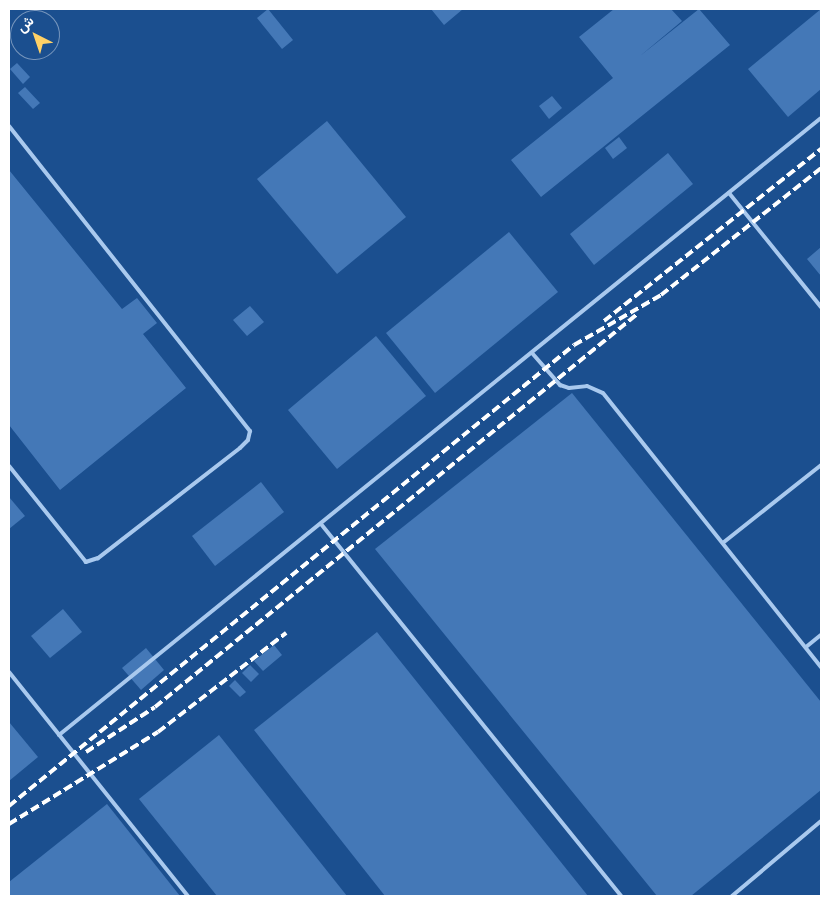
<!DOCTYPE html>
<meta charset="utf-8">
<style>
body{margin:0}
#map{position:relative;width:830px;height:905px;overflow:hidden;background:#1b4f8f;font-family:Signika,Vazirmatn,sans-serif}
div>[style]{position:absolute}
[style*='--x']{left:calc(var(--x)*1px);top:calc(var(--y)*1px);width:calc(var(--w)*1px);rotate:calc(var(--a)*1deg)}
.building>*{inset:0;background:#4478b7}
.lane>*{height:4px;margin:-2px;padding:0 2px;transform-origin:2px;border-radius:2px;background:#a9c9ee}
.rail>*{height:4px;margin-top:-2px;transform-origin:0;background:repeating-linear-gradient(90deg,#fff 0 9px,transparent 0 13px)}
span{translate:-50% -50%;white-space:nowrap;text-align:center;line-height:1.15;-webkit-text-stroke:5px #1b4f8f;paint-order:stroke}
.frame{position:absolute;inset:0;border:10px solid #fff;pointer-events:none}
.north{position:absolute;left:10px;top:10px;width:50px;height:50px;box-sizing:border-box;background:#1b4f8f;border:1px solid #7695bc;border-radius:50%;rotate:319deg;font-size:14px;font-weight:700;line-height:20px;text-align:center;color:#fff}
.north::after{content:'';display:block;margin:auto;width:18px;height:22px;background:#ffd166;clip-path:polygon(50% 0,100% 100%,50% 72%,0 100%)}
</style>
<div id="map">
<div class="building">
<div style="clip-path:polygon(268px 9px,293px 40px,282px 49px,257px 18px)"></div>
<div style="clip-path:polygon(431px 9px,463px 9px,444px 25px)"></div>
<div style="clip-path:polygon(614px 9px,671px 9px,682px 21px,640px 56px,699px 9px,730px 45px,541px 197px,511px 160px,613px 78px,579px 37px)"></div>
<div style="clip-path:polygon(821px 9px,821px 89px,788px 117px,748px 69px)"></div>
<div style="clip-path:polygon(17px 63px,30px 77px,23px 84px,10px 69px)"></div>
<div style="clip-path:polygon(25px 87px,40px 103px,33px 109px,18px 93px)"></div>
<div style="clip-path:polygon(552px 96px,562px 108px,549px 119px,539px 106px)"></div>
<div style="clip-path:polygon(327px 121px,406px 217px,337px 274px,257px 179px)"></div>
<div style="clip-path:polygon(619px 137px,627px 148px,613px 159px,605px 148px)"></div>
<div style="clip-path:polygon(668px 153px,693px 184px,594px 265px,570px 234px)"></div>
<div style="clip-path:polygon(9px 170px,122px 309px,137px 298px,157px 323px,143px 334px,186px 388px,60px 490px,9px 425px)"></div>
<div style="clip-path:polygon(509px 232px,558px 292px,435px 393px,386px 333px)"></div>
<div style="clip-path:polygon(821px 247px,821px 276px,807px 259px)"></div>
<div style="clip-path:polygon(250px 306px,264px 322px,247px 336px,233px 320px)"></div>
<div style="clip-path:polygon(376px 336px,426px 396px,337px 469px,288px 410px)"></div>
<div style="clip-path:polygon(572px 393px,821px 702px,821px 790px,691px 896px,657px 896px,375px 549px)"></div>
<div style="clip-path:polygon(261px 482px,284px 512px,215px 566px,192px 536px)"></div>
<div style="clip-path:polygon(9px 497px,25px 516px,9px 529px)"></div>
<div style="clip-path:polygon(63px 609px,82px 632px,50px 658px,31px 636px)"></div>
<div style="clip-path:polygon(377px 632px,588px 896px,385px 896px,254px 730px)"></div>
<div style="clip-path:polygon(274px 645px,282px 655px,263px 671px,254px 661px)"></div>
<div style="clip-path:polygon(146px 648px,164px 670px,141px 690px,122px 668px)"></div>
<div style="clip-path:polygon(250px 665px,259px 674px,251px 682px,242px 673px)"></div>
<div style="clip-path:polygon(235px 680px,246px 692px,240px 697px,229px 686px)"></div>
<div style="clip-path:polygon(9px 722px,38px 757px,9px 781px)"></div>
<div style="clip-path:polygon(219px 735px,347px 896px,217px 896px,139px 799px)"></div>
<div style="clip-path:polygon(107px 804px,180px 896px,9px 896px,9px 882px)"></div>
</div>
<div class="lane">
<div style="--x:9;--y:126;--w:389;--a:51.7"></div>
<div style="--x:250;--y:431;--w:9;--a:103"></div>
<div style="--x:248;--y:440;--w:11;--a:135"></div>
<div style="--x:240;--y:448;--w:180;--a:142.2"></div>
<div style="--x:98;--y:558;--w:13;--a:162"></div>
<div style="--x:86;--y:562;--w:123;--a:-128.7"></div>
<div style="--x:729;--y:193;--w:146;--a:51.1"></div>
<div style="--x:532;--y:353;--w:43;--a:48.8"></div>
<div style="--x:560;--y:385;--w:9;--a:18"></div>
<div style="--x:569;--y:388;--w:18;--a:-6"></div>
<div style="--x:587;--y:386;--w:17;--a:24"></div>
<div style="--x:603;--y:393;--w:350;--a:51.5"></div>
<div style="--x:321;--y:524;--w:478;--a:51.1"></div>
<div style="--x:724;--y:542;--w:124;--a:-38.4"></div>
<div style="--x:806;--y:647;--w:19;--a:-39"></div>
<div style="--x:9;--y:672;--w:287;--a:51.4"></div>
<div style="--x:59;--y:735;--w:980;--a:-39"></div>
<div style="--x:732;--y:896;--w:116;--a:-40.1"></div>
</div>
<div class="rail">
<div style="--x:604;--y:321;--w:277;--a:-38.4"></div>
<div style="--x:86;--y:752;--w:82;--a:-33.1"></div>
<div style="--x:155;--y:707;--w:621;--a:-39.18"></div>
<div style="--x:9;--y:806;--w:729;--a:-39.21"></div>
<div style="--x:574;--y:345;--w:100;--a:-29.9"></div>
<div style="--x:661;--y:295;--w:204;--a:-38.4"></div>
<div style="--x:9;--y:824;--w:175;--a:-31.7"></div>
<div style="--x:158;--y:732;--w:162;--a:-37.7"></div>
</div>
<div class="frame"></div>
<div class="north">ش</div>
</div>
